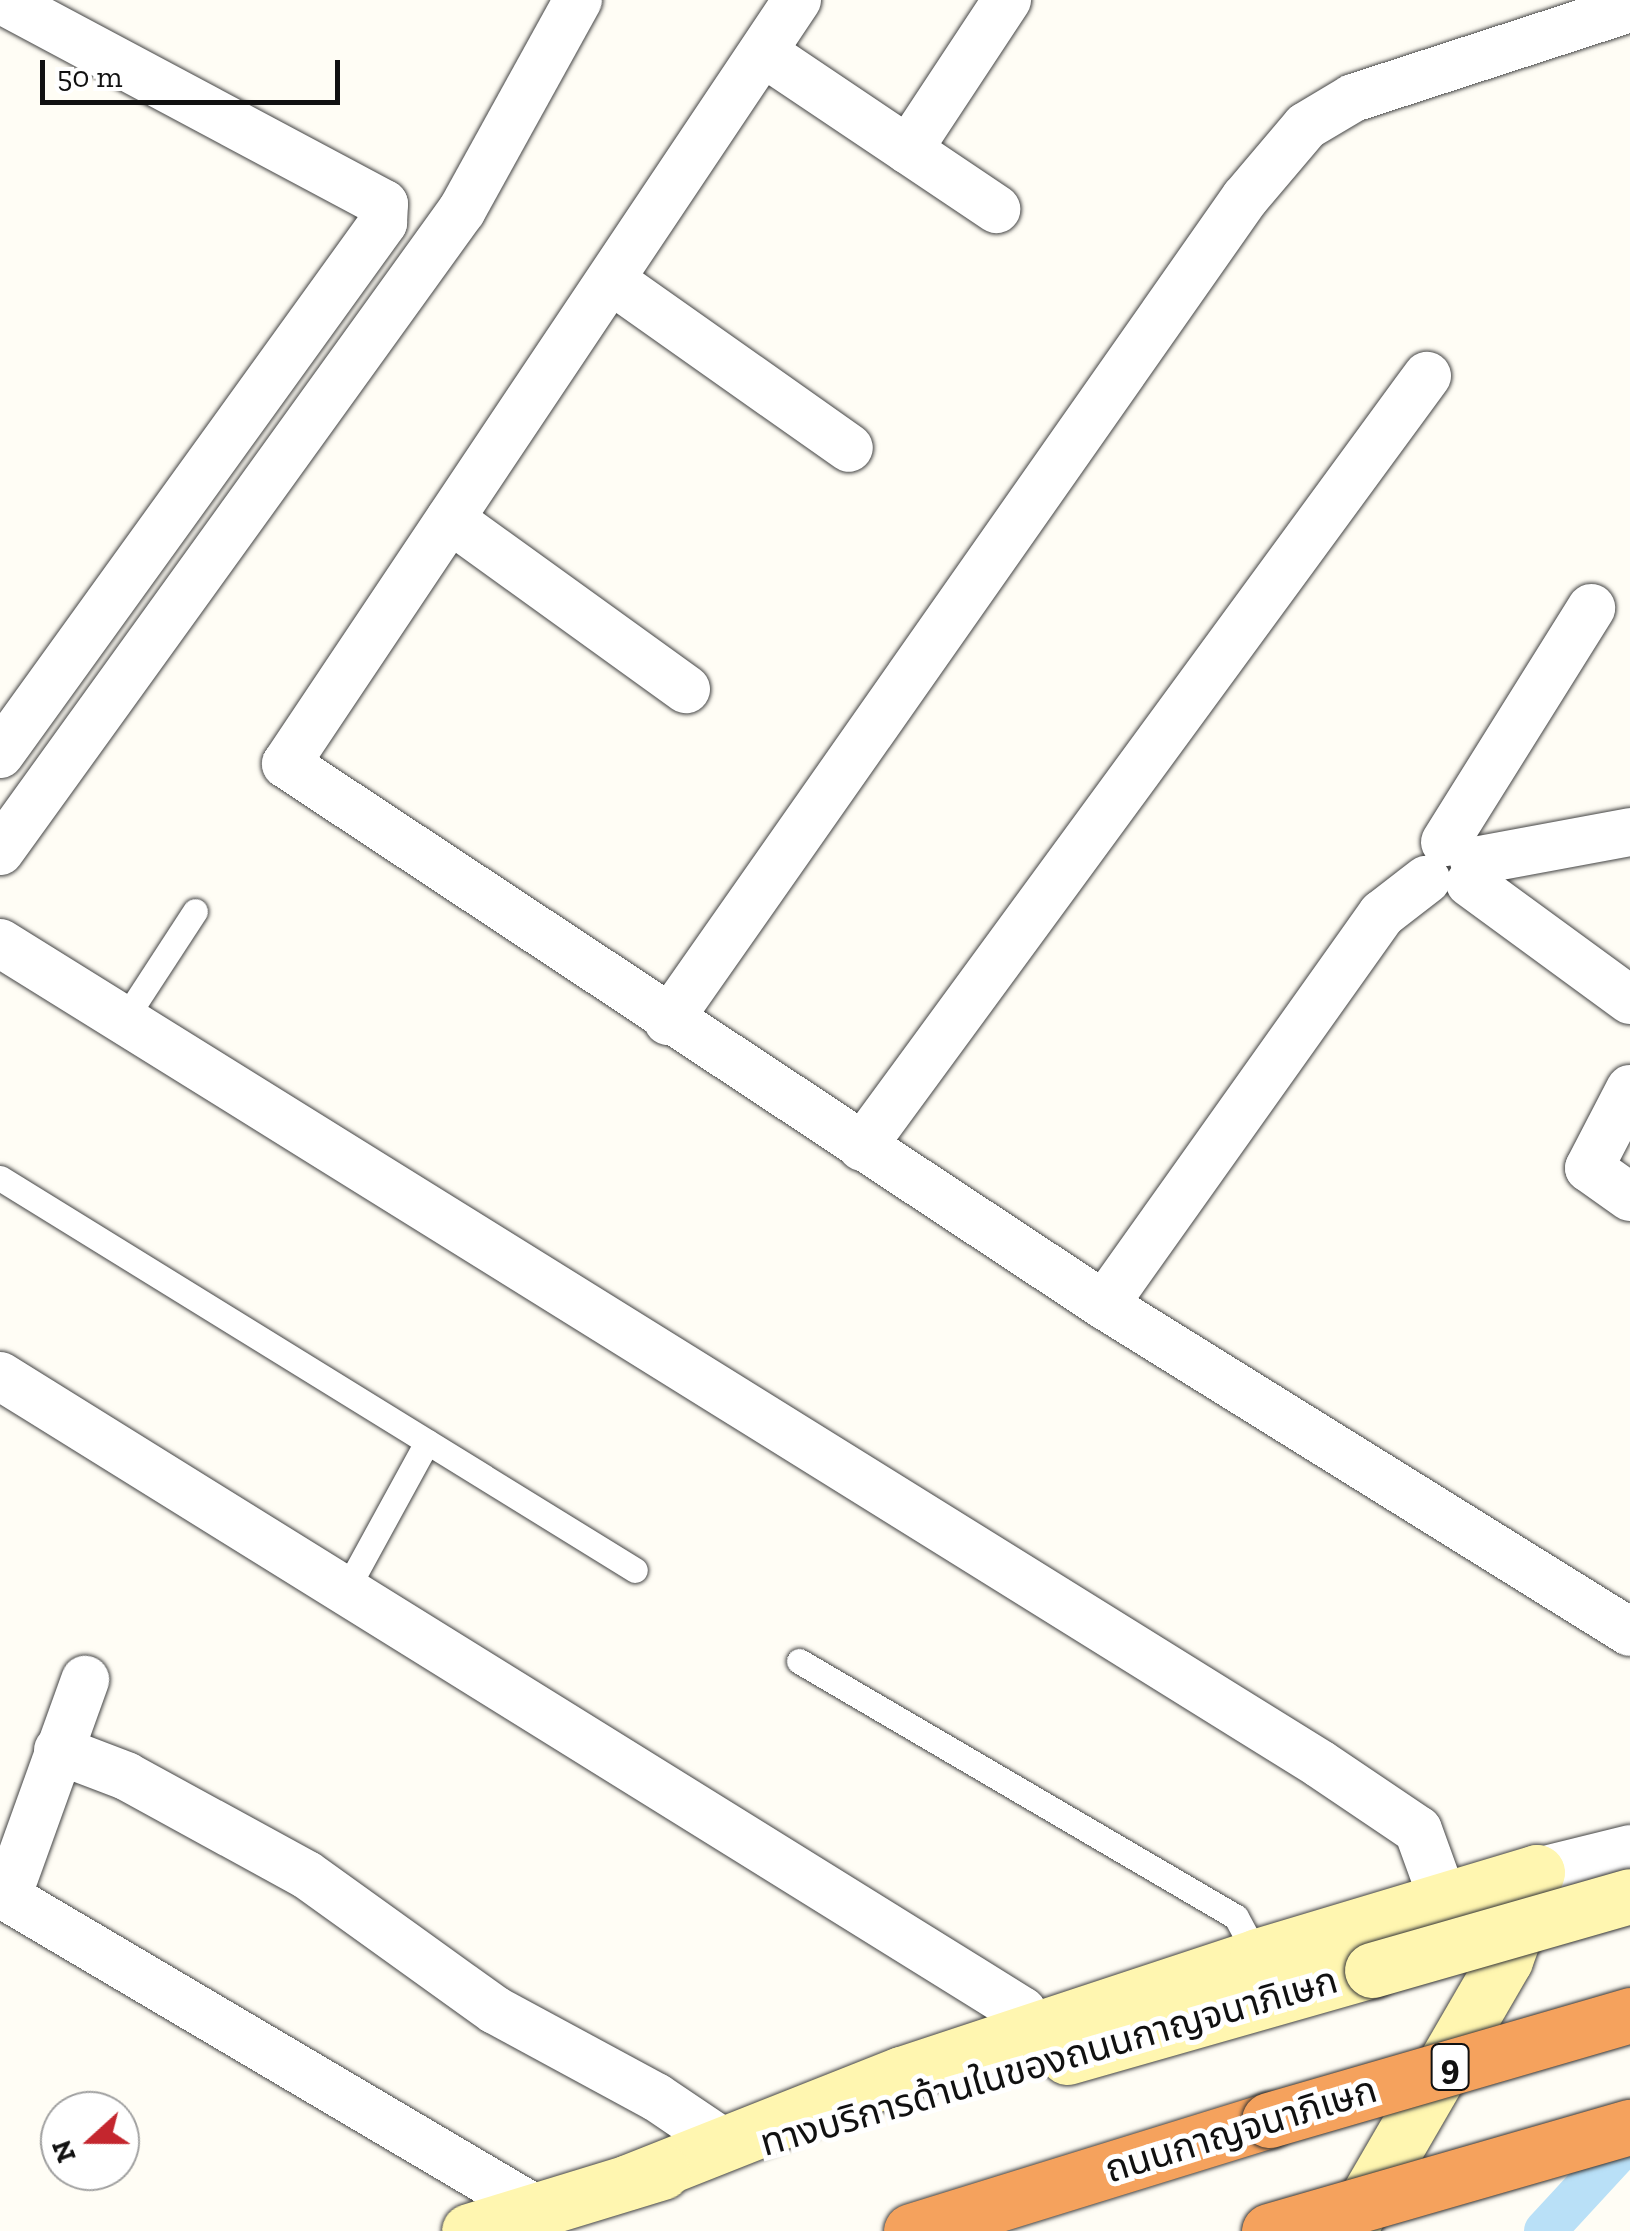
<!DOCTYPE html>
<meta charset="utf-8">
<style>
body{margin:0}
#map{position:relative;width:1630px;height:2231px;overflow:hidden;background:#fffdf5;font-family:"Zilla Slab","Noto Sans Thai",serif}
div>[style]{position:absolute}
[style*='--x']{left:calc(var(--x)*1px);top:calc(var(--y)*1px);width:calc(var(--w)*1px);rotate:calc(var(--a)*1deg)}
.canal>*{height:42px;margin:-21px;padding:0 21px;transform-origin:21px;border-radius:21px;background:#b9e0f7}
.roads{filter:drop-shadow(0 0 2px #444) drop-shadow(0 0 2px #444)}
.lane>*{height:25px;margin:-12.5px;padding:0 12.5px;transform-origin:12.5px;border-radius:12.5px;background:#fff}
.street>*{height:48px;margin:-24px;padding:0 24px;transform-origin:24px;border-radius:24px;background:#fff}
.secondary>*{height:55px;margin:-27.5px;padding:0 27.5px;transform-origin:27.5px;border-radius:27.5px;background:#fff6b0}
.highway>*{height:55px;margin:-27.5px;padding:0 27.5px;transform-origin:27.5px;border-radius:27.5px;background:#f5a25d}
.bridges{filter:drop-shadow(0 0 2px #333) drop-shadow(0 0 2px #333)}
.secondary-bridge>*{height:55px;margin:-27.5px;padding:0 27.5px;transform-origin:27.5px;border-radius:27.5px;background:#fff6b0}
.highway-bridge>*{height:55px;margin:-27.5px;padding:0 27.5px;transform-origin:27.5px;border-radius:27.5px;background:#f5a25d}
span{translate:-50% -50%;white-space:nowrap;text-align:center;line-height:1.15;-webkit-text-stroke:10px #fff;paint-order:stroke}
.shield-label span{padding:2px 8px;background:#fff;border:2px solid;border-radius:8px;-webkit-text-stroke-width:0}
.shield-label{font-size:35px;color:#111;font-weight:700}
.street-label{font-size:38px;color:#111}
.north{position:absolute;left:40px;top:2091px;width:100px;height:100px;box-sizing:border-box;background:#fff;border:2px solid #a0a0a0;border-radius:50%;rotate:249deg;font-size:28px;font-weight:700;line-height:40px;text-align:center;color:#111}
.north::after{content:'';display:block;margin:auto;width:35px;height:45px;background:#c4262e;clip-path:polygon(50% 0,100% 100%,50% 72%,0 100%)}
.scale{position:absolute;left:40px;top:60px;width:300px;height:45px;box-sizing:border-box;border:5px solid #111;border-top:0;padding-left:12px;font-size:30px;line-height:35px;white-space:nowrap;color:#111;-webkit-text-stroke:8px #fff;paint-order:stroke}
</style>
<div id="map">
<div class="canal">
<div style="--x:1545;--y:2231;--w:125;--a:-47.3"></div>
</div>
<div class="roads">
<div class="lane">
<div style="--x:124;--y:1020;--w:130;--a:-56.9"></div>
<div style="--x:0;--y:1178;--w:746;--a:31.69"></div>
<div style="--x:346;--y:1590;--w:169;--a:-61.3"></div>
<div style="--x:799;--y:1661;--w:506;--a:30.36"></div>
<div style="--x:1236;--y:1917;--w:44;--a:61.7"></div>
</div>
<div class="street">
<div style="--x:797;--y:0;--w:919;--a:123.78"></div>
<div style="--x:286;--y:764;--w:981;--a:33.48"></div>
<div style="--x:1104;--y:1305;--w:619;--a:31.87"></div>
<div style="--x:764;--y:53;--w:280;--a:33.9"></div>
<div style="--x:908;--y:150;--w:180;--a:-56.6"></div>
<div style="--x:611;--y:280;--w:291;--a:35.2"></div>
<div style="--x:450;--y:519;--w:291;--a:35.8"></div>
<div style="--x:0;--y:754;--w:655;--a:-54.2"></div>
<div style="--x:383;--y:223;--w:19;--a:-87"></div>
<div style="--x:384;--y:204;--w:433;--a:-151.9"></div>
<div style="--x:1445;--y:842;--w:276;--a:-58"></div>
<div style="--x:0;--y:851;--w:790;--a:-54.22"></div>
<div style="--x:462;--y:210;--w:240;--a:-61.1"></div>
<div style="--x:1474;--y:861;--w:159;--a:-10.5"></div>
<div style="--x:1470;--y:883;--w:198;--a:36.2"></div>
<div style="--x:0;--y:943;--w:1554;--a:31.88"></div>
<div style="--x:1320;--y:1764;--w:118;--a:34"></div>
<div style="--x:1418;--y:1830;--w:73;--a:70.1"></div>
<div style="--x:668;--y:1021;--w:1005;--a:-54.97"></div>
<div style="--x:1245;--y:198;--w:94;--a:-49.7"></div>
<div style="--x:1306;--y:126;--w:55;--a:-30.8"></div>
<div style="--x:1353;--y:98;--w:291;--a:-18"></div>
<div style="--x:1630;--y:1089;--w:89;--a:117.4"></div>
<div style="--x:1589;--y:1168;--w:50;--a:35.3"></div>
<div style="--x:862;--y:1147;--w:956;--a:-53.77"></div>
<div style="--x:1104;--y:1305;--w:480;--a:-54.6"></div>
<div style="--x:1382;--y:914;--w:56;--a:-37.7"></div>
<div style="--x:0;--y:1376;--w:1203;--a:31.85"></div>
<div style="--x:1022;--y:2011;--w:23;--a:61"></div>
<div style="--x:58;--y:1750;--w:73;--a:20.9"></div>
<div style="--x:126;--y:1776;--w:206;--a:28.7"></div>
<div style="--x:307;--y:1875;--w:231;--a:35.7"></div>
<div style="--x:495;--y:2010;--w:183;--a:28.4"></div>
<div style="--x:656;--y:2097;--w:78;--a:34.1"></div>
<div style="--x:1537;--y:1872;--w:96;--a:-13.9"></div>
<div style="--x:0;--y:1893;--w:621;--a:30.57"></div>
<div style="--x:7;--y:1897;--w:231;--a:-70.2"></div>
</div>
<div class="secondary">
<div style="--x:1067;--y:2057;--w:317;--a:-15.9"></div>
<div style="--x:628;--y:2182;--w:294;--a:-21.6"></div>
<div style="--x:901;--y:2074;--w:375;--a:-18.3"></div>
<div style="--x:1257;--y:1956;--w:292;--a:-16.7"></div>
<div style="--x:1537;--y:1872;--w:94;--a:110"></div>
<div style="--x:1505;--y:1960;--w:313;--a:120.1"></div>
<div style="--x:469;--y:2231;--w:202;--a:-17"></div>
</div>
<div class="highway">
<div style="--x:911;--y:2231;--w:375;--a:-17.2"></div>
</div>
</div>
<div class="bridges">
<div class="secondary-bridge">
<div style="--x:1372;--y:1970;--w:268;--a:-16"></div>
</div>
<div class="highway-bridge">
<div style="--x:1269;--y:2120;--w:376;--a:-16.2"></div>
<div style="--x:1269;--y:2231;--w:376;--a:-16.1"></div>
</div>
</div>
<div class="shield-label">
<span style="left:1450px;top:2067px">9</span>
</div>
<div class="street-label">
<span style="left:1049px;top:2062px;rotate:-16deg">ทางบริการด้านในของถนนกาญจนาภิเษก</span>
<span style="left:1241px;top:2130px;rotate:-17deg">ถนนกาญจนาภิเษก</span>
</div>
<div class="north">N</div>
<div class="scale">50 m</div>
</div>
